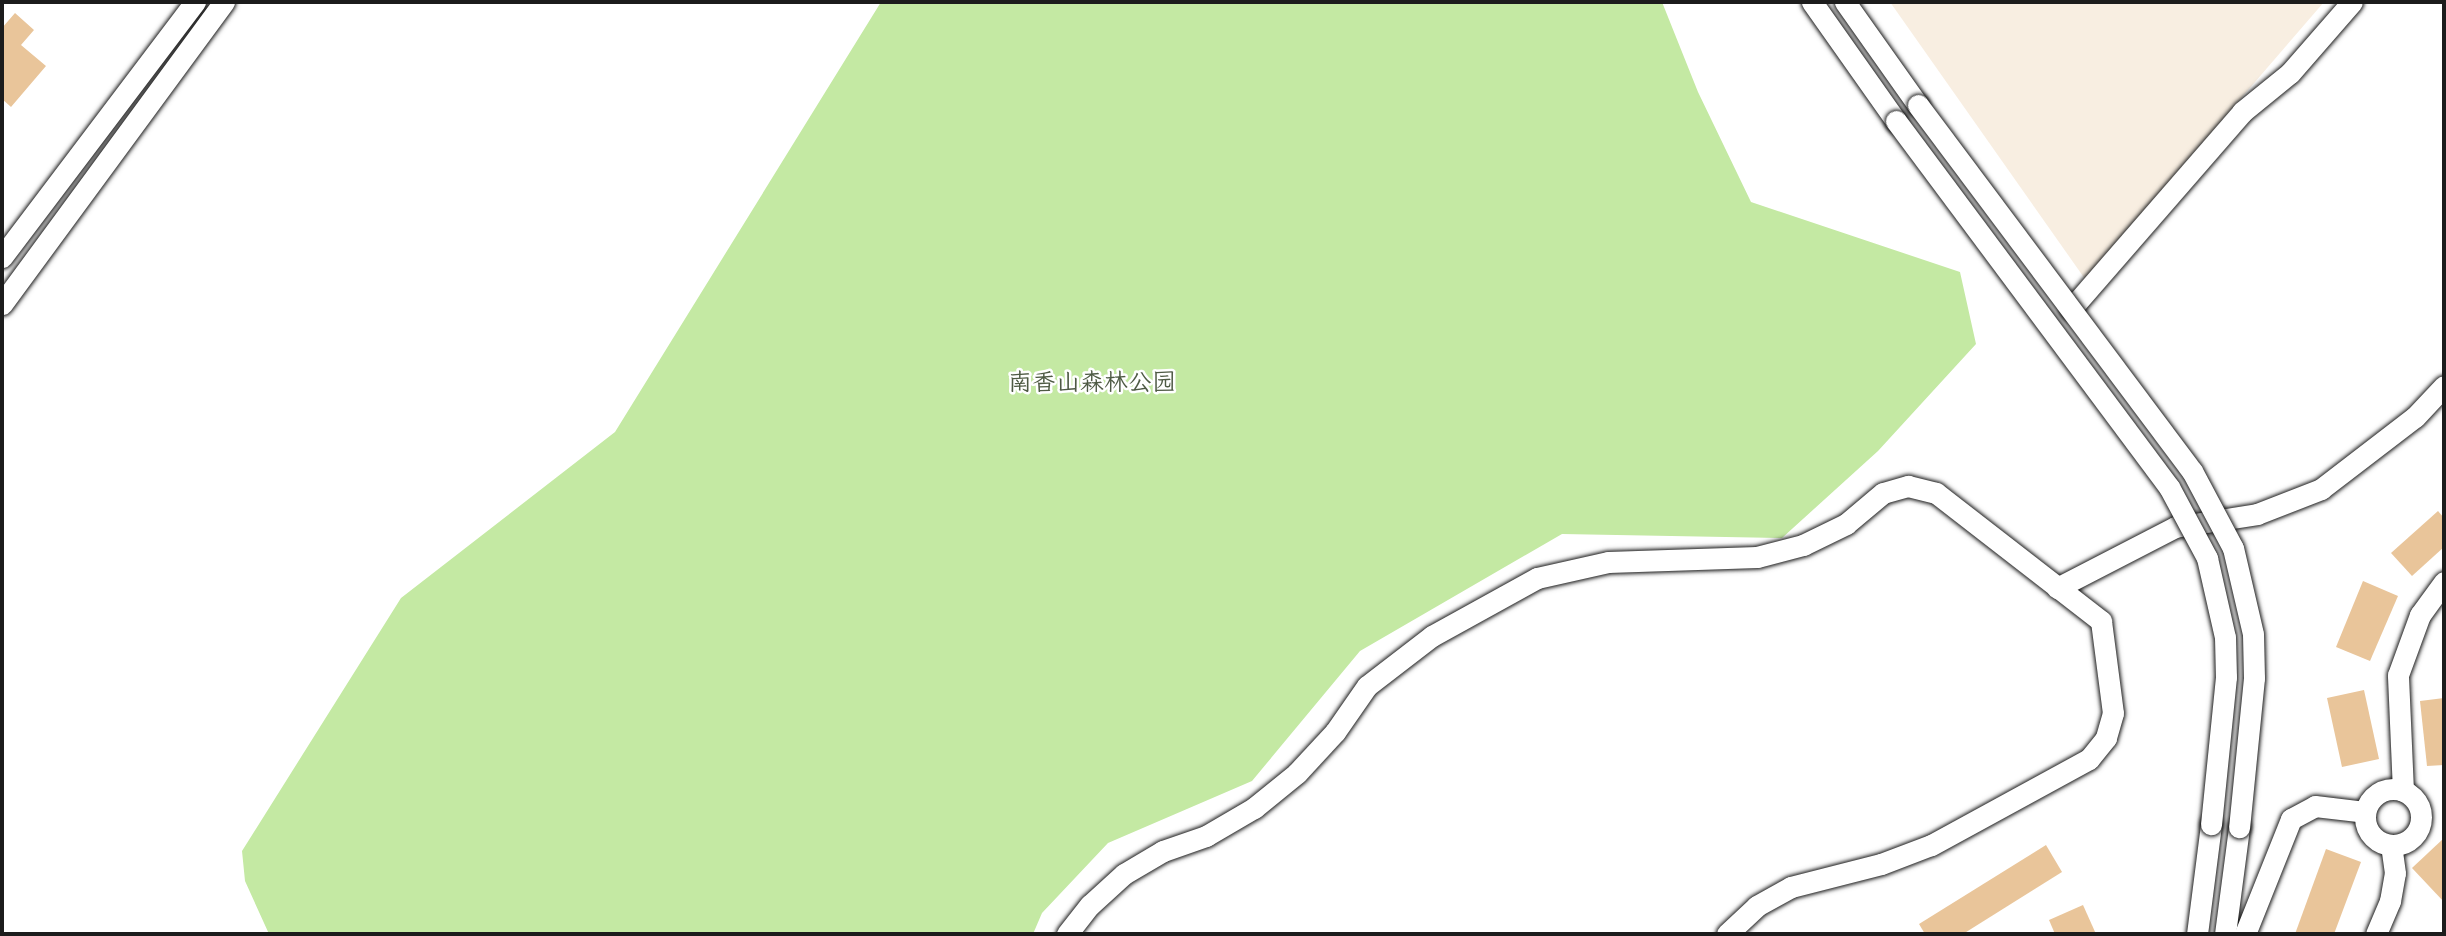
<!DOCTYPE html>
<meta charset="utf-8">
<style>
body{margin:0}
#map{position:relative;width:2446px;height:936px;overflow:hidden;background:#fff;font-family:Delius,"LXGW WenKai TC",sans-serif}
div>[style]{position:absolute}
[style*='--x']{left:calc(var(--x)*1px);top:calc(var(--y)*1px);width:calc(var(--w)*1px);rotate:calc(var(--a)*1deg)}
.built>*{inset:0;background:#f8eee1}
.green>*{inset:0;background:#c4e9a3}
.building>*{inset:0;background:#e9c59a}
.roads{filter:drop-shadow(0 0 2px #1c1c1c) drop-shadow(0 0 2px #1c1c1c)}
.minor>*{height:21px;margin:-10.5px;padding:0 10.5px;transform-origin:10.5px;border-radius:10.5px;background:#fff}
.minor>.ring{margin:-10.5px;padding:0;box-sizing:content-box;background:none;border:21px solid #fff;border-radius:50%}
.bridges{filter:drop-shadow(0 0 2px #1c1c1c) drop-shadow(0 0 2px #1c1c1c)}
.minor-bridge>*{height:21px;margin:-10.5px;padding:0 10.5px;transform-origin:10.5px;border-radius:10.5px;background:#fff}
span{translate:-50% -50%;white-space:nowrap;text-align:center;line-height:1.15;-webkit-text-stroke:5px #fff;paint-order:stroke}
.park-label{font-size:24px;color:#4e5a44}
.frame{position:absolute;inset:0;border:4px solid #1c1c1c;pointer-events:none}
</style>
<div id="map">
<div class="built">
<div style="clip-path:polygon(1890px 2px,2324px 2px,2085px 279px)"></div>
</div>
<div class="green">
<div style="clip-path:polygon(881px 2px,1662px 2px,1698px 92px,1751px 202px,1960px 272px,1976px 344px,1878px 451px,1782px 538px,1562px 534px,1360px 651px,1252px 781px,1108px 843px,1042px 913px,1033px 934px,269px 934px,245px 881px,242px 851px,401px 598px,615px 432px)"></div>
</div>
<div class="building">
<div style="clip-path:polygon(15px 13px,34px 30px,21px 45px,46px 66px,11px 107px,2px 99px,2px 28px)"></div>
<div style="clip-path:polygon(2438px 511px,2444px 518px,2444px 547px,2412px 576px,2391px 553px)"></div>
<div style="clip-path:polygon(2363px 581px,2398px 596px,2370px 661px,2336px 647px)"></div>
<div style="clip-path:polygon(2364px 690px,2379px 759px,2342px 767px,2327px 698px)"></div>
<div style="clip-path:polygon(2444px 698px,2444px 765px,2427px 766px,2420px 701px)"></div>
<div style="clip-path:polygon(2444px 838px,2444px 902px,2412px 868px)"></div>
<div style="clip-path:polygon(2046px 845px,2062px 872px,1963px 934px,1925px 934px,1919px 924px)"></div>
<div style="clip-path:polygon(2326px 849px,2361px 862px,2334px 934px,2295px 934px)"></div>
<div style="clip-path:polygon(2083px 905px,2096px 934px,2055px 934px,2049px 920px)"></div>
</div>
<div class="roads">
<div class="minor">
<div style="--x:1812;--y:2;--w:146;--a:54.8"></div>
<div style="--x:1845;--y:2;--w:126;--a:54.7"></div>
<div style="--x:2;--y:257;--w:320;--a:-52.9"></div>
<div style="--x:2;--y:304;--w:375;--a:-53.7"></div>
<div style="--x:2071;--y:309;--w:261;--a:-49"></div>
<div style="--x:2242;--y:112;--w:62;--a:-39.1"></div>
<div style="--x:2290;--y:73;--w:94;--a:-48.9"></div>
<div style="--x:2057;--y:588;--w:133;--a:-27.3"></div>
<div style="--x:2175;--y:527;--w:83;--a:-9"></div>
<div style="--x:2257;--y:514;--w:69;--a:-21.3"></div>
<div style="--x:2321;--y:489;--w:118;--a:-37.5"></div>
<div style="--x:2415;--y:417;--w:42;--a:-46.9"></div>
<div class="ring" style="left:2365px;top:789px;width:35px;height:35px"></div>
<div style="--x:2403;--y:791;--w:116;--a:-92.5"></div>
<div style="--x:2398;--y:675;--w:64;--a:-69.9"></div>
<div style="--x:2420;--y:615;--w:41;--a:-54"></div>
<div style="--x:1067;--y:934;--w:37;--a:-52"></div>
<div style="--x:1090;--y:905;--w:46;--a:-42.4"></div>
<div style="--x:1124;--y:874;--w:45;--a:-30.5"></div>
<div style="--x:1163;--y:851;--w:46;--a:-19.2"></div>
<div style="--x:1206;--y:836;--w:56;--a:-30.3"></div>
<div style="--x:1254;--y:808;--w:55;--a:-39.1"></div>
<div style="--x:1297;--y:773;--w:56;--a:-47.2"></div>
<div style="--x:1335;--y:732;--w:56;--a:-55.2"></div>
<div style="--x:1367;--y:686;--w:82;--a:-37.6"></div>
<div style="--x:1432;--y:636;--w:120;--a:-28.9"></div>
<div style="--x:1537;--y:578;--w:73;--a:-12.7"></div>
<div style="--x:1608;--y:562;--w:149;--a:-1.9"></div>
<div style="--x:1757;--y:557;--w:48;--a:-14.6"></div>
<div style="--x:1803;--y:545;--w:48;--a:-26"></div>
<div style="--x:1846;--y:524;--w:48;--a:-40"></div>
<div style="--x:1883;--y:493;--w:26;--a:-16"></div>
<div style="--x:1908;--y:486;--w:29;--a:14"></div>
<div style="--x:1936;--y:493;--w:209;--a:37.8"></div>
<div style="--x:2101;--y:621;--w:93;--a:82.6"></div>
<div style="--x:2113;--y:713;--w:26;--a:106"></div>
<div style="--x:2106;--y:738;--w:27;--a:129"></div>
<div style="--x:2089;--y:759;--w:180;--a:151.4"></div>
<div style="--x:1931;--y:845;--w:53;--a:159.2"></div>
<div style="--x:1881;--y:864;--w:93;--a:165.7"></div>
<div style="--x:1791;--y:887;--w:39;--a:151"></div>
<div style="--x:1757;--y:906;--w:41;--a:137"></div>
<div style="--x:2197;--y:934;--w:111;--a:-82.7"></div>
<div style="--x:2225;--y:934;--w:108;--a:-82.5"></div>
<div style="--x:2245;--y:934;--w:124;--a:-68.2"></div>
<div style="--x:2291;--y:819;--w:27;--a:-28"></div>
<div style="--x:2315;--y:806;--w:50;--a:6.8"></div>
<div style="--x:2376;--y:934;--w:36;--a:-67"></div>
<div style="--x:2390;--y:901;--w:28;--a:-80"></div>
<div style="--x:2395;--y:873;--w:28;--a:-98"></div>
</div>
</div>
<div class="bridges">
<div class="minor-bridge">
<div style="--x:1918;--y:105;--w:457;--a:53.2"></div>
<div style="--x:2192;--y:471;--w:87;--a:62"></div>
<div style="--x:2233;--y:548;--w:88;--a:76.9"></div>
<div style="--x:2253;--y:634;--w:44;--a:88.7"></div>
<div style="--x:2254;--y:678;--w:150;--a:95.7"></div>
<div style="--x:1896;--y:121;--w:457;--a:53.3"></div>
<div style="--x:2169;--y:487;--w:81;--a:61.8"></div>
<div style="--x:2207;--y:558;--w:81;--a:77.2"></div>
<div style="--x:2225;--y:637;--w:40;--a:88.6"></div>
<div style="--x:2226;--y:677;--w:148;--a:95.8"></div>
</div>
</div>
<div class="park-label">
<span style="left:1092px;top:382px">南香山森林公园</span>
</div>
<div class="frame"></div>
</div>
